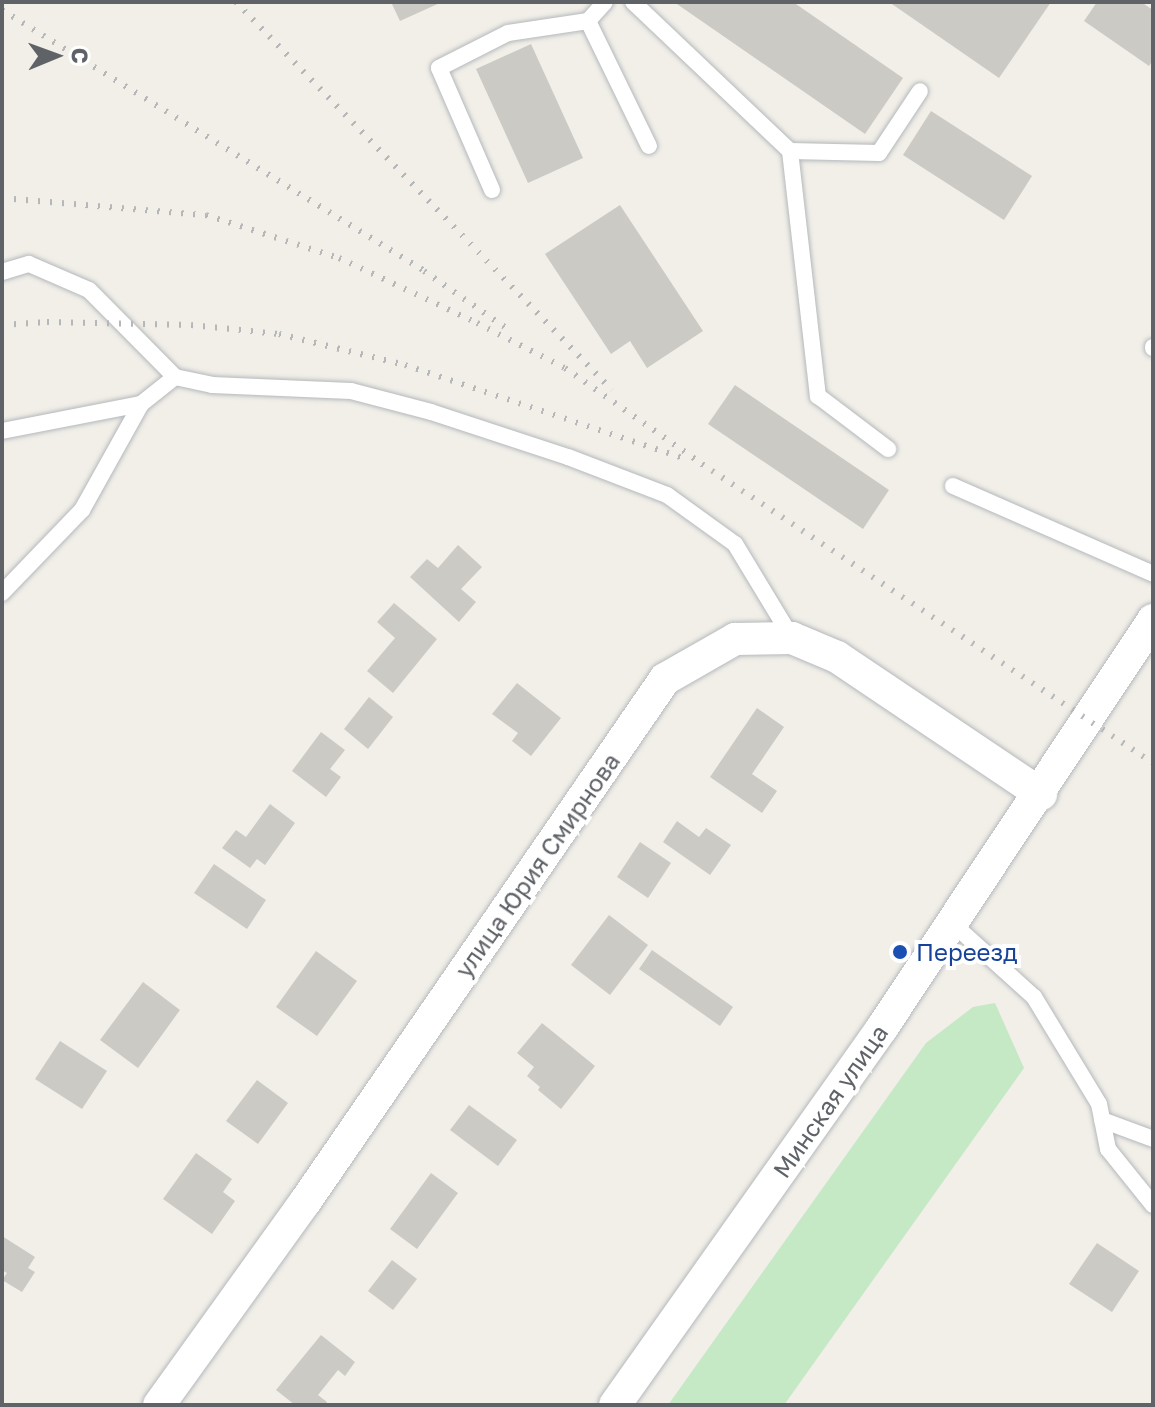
<!DOCTYPE html>
<meta charset="utf-8">
<style>
body{margin:0}
#map{position:relative;width:1155px;height:1407px;overflow:hidden;background:#f1efe8;font-family:"Golos Text",sans-serif}
div>[style]{position:absolute}
[style*='--x']{left:calc(var(--x)*1px);top:calc(var(--y)*1px);width:calc(var(--w)*1px);rotate:calc(var(--a)*1deg)}
.green>*{inset:0;background:#c5e8c5}
.building>*{inset:0;background:#cccac5}
.roads{filter:drop-shadow(0 0 2px #b5b8bc) drop-shadow(0 0 2px #b5b8bc)}
.service>*{height:16px;margin:-8px;padding:0 8px;transform-origin:8px;border-radius:8px;background:#fff}
.minor>*{height:32px;margin:-16px;padding:0 16px;transform-origin:16px;border-radius:16px;background:#fff}
.rail>*{height:6px;margin-top:-3px;transform-origin:0;background:repeating-linear-gradient(90deg,#b6b7b8 0 2px,transparent 0 12px)}
.dots>*{width:22px;height:22px;translate:-50% -50%;box-sizing:border-box;border:4px solid #fff;border-radius:50%}
span{translate:-50% -50%;white-space:nowrap;text-align:center;line-height:1.15;-webkit-text-stroke:8px #fff;paint-order:stroke}
.street-label{font-size:24px;color:#5f6368}
.transit-label{font-size:24px;color:#164399}
.left{translate:0 -50%;text-align:left}
.frame{position:absolute;inset:0;border:4px solid #5f6368;pointer-events:none}
.north{position:absolute;left:16px;top:16px;width:80px;height:80px;-webkit-text-stroke:6px #fff;paint-order:stroke;rotate:89deg;font-size:22px;font-weight:700;line-height:32px;text-align:center;color:#5f6368}
.north::after{content:'';display:block;margin:auto;width:28px;height:36px;background:#5f6368;clip-path:polygon(50% 0,100% 100%,50% 72%,0 100%)}
</style>
<div id="map">
<div class="green">
<div style="clip-path:polygon(995px 1003px,1024px 1068px,784px 1405px,668px 1405px,926px 1043px,973px 1007px)"></div>
</div>
<div class="building">
<div style="clip-path:polygon(391px 2px,442px 2px,400px 21px)"></div>
<div style="clip-path:polygon(674px 2px,793px 2px,903px 78px,865px 134px)"></div>
<div style="clip-path:polygon(889px 2px,1051px 2px,999px 78px)"></div>
<div style="clip-path:polygon(1097px 2px,1141px 2px,1153px 10px,1153px 60px,1149px 66px,1084px 21px)"></div>
<div style="clip-path:polygon(531px 44px,583px 158px,528px 183px,476px 69px)"></div>
<div style="clip-path:polygon(931px 111px,1032px 176px,1004px 220px,903px 155px)"></div>
<div style="clip-path:polygon(620px 205px,703px 331px,647px 368px,630px 341px,611px 354px,545px 254px)"></div>
<div style="clip-path:polygon(735px 385px,889px 490px,863px 529px,708px 424px)"></div>
<div style="clip-path:polygon(458px 545px,482px 567px,461px 589px,476px 602px,459px 622px,410px 577px,427px 559px,438px 568px)"></div>
<div style="clip-path:polygon(394px 603px,437px 639px,393px 693px,367px 671px,395px 638px,377px 622px)"></div>
<div style="clip-path:polygon(517px 683px,561px 718px,531px 756px,512px 741px,518px 733px,492px 714px)"></div>
<div style="clip-path:polygon(369px 697px,393px 717px,368px 749px,344px 729px)"></div>
<div style="clip-path:polygon(757px 708px,784px 727px,752px 774px,777px 791px,762px 813px,710px 777px)"></div>
<div style="clip-path:polygon(321px 732px,345px 750px,330px 769px,341px 777px,326px 797px,292px 771px)"></div>
<div style="clip-path:polygon(270px 804px,295px 823px,265px 865px,257px 859px,250px 868px,222px 848px,236px 830px,246px 837px)"></div>
<div style="clip-path:polygon(677px 821px,699px 837px,706px 828px,731px 845px,710px 875px,663px 842px)"></div>
<div style="clip-path:polygon(640px 842px,671px 863px,648px 898px,617px 877px)"></div>
<div style="clip-path:polygon(214px 864px,266px 900px,247px 929px,194px 893px)"></div>
<div style="clip-path:polygon(609px 915px,648px 945px,610px 995px,571px 965px)"></div>
<div style="clip-path:polygon(652px 950px,733px 1007px,720px 1026px,639px 969px)"></div>
<div style="clip-path:polygon(316px 951px,357px 981px,317px 1036px,276px 1007px)"></div>
<div style="clip-path:polygon(143px 982px,180px 1010px,138px 1068px,100px 1040px)"></div>
<div style="clip-path:polygon(542px 1023px,595px 1066px,561px 1109px,538px 1090px,540px 1087px,527px 1076px,534px 1067px,517px 1053px)"></div>
<div style="clip-path:polygon(60px 1041px,107px 1071px,82px 1109px,35px 1079px)"></div>
<div style="clip-path:polygon(257px 1080px,288px 1103px,258px 1144px,226px 1121px)"></div>
<div style="clip-path:polygon(469px 1105px,517px 1140px,498px 1166px,450px 1130px)"></div>
<div style="clip-path:polygon(196px 1153px,232px 1179px,223px 1192px,235px 1201px,212px 1234px,163px 1199px)"></div>
<div style="clip-path:polygon(431px 1173px,458px 1193px,417px 1249px,390px 1229px)"></div>
<div style="clip-path:polygon(2px 1236px,35px 1257px,28px 1268px,35px 1272px,22px 1292px,2px 1280px,7px 1273px,2px 1270px)"></div>
<div style="clip-path:polygon(1097px 1243px,1139px 1271px,1112px 1312px,1069px 1284px)"></div>
<div style="clip-path:polygon(392px 1260px,417px 1279px,393px 1310px,368px 1291px)"></div>
<div style="clip-path:polygon(321px 1335px,355px 1362px,345px 1376px,338px 1370px,318px 1395px,327px 1402px,325px 1405px,295px 1405px,276px 1390px)"></div>
</div>
<div class="roads">
<div class="service">
<div style="--x:633;--y:2;--w:216;--a:43.5"></div>
<div style="--x:790;--y:151;--w:247;--a:83.5"></div>
<div style="--x:818;--y:396;--w:88;--a:37.1"></div>
<div style="--x:588;--y:21;--w:139;--a:64"></div>
<div style="--x:790;--y:151;--w:89;--a:1.3"></div>
<div style="--x:879;--y:153;--w:74;--a:-56.5"></div>
<div style="--x:492;--y:190;--w:133;--a:-113.5"></div>
<div style="--x:439;--y:68;--w:77;--a:-26.9"></div>
<div style="--x:508;--y:33;--w:81;--a:-8.5"></div>
<div style="--x:588;--y:21;--w:25;--a:-48"></div>
<div style="--x:2;--y:272;--w:28;--a:-17"></div>
<div style="--x:29;--y:264;--w:65;--a:23.4"></div>
<div style="--x:89;--y:290;--w:122;--a:45.3"></div>
<div style="--x:175;--y:377;--w:38;--a:12"></div>
<div style="--x:212;--y:385;--w:139;--a:2.5"></div>
<div style="--x:351;--y:391;--w:83;--a:14.7"></div>
<div style="--x:431;--y:412;--w:144;--a:18.2"></div>
<div style="--x:568;--y:457;--w:106;--a:21"></div>
<div style="--x:667;--y:495;--w:84;--a:35.8"></div>
<div style="--x:735;--y:544;--w:110;--a:58.8"></div>
<div style="--x:1153;--y:348;--w:1;--a:-90"></div>
<div style="--x:2;--y:431;--w:142;--a:-11"></div>
<div style="--x:953;--y:486;--w:219;--a:23.7"></div>
<div style="--x:2;--y:593;--w:115;--a:-46.1"></div>
<div style="--x:82;--y:510;--w:121;--a:-60.9"></div>
<div style="--x:141;--y:404;--w:43;--a:-38.5"></div>
<div style="--x:952;--y:923;--w:110;--a:42.1"></div>
<div style="--x:1034;--y:997;--w:125;--a:58.7"></div>
<div style="--x:1099;--y:1104;--w:46;--a:78.7"></div>
<div style="--x:1108;--y:1149;--w:72;--a:51.2"></div>
<div style="--x:1102;--y:1120;--w:54;--a:20.4"></div>
</div>
<div class="minor">
<div style="--x:159;--y:1405;--w:250;--a:-54.3"></div>
<div style="--x:305;--y:1202;--w:635;--a:-55.46"></div>
<div style="--x:665;--y:679;--w:81;--a:-29.7"></div>
<div style="--x:735;--y:639;--w:57;--a:-1"></div>
<div style="--x:792;--y:638;--w:49;--a:22.9"></div>
<div style="--x:837;--y:657;--w:246;--a:33.9"></div>
<div style="--x:615;--y:1405;--w:462;--a:-54.7"></div>
<div style="--x:882;--y:1028;--w:490;--a:-56.4"></div>
</div>
</div>
<div class="rail">
<div style="--x:236;--y:2;--w:540;--a:45.9"></div>
<div style="--x:2;--y:10;--w:496;--a:31.7"></div>
<div style="--x:424;--y:271;--w:100;--a:34.8"></div>
<div style="--x:2;--y:198;--w:205;--a:4.8"></div>
<div style="--x:206;--y:215;--w:140;--a:17.9"></div>
<div style="--x:339;--y:258;--w:153;--a:25.2"></div>
<div style="--x:477;--y:323;--w:99;--a:27.1"></div>
<div style="--x:565;--y:368;--w:167;--a:35"></div>
<div style="--x:702;--y:464;--w:541;--a:33.54"></div>
<div style="--x:2;--y:325;--w:45;--a:-3.8"></div>
<div style="--x:47;--y:322;--w:144;--a:1.2"></div>
<div style="--x:191;--y:325;--w:88;--a:5.8"></div>
<div style="--x:279;--y:334;--w:130;--a:13.8"></div>
<div style="--x:405;--y:365;--w:293;--a:18.5"></div>
</div>
<div class="dots">
<div style="left:900px;top:952px;background:#1a4fb4"></div>
</div>
<div class="street-label">
<span style="left:537px;top:865px;rotate:-55deg">улица Юрия Смирнова</span>
<span style="left:830px;top:1101px;rotate:-55deg">Минская улица</span>
</div>
<div class="transit-label">
<span class="left" style="left:916px;top:952px">Переезд</span>
</div>
<div class="frame"></div>
<div class="north">С</div>
</div>
